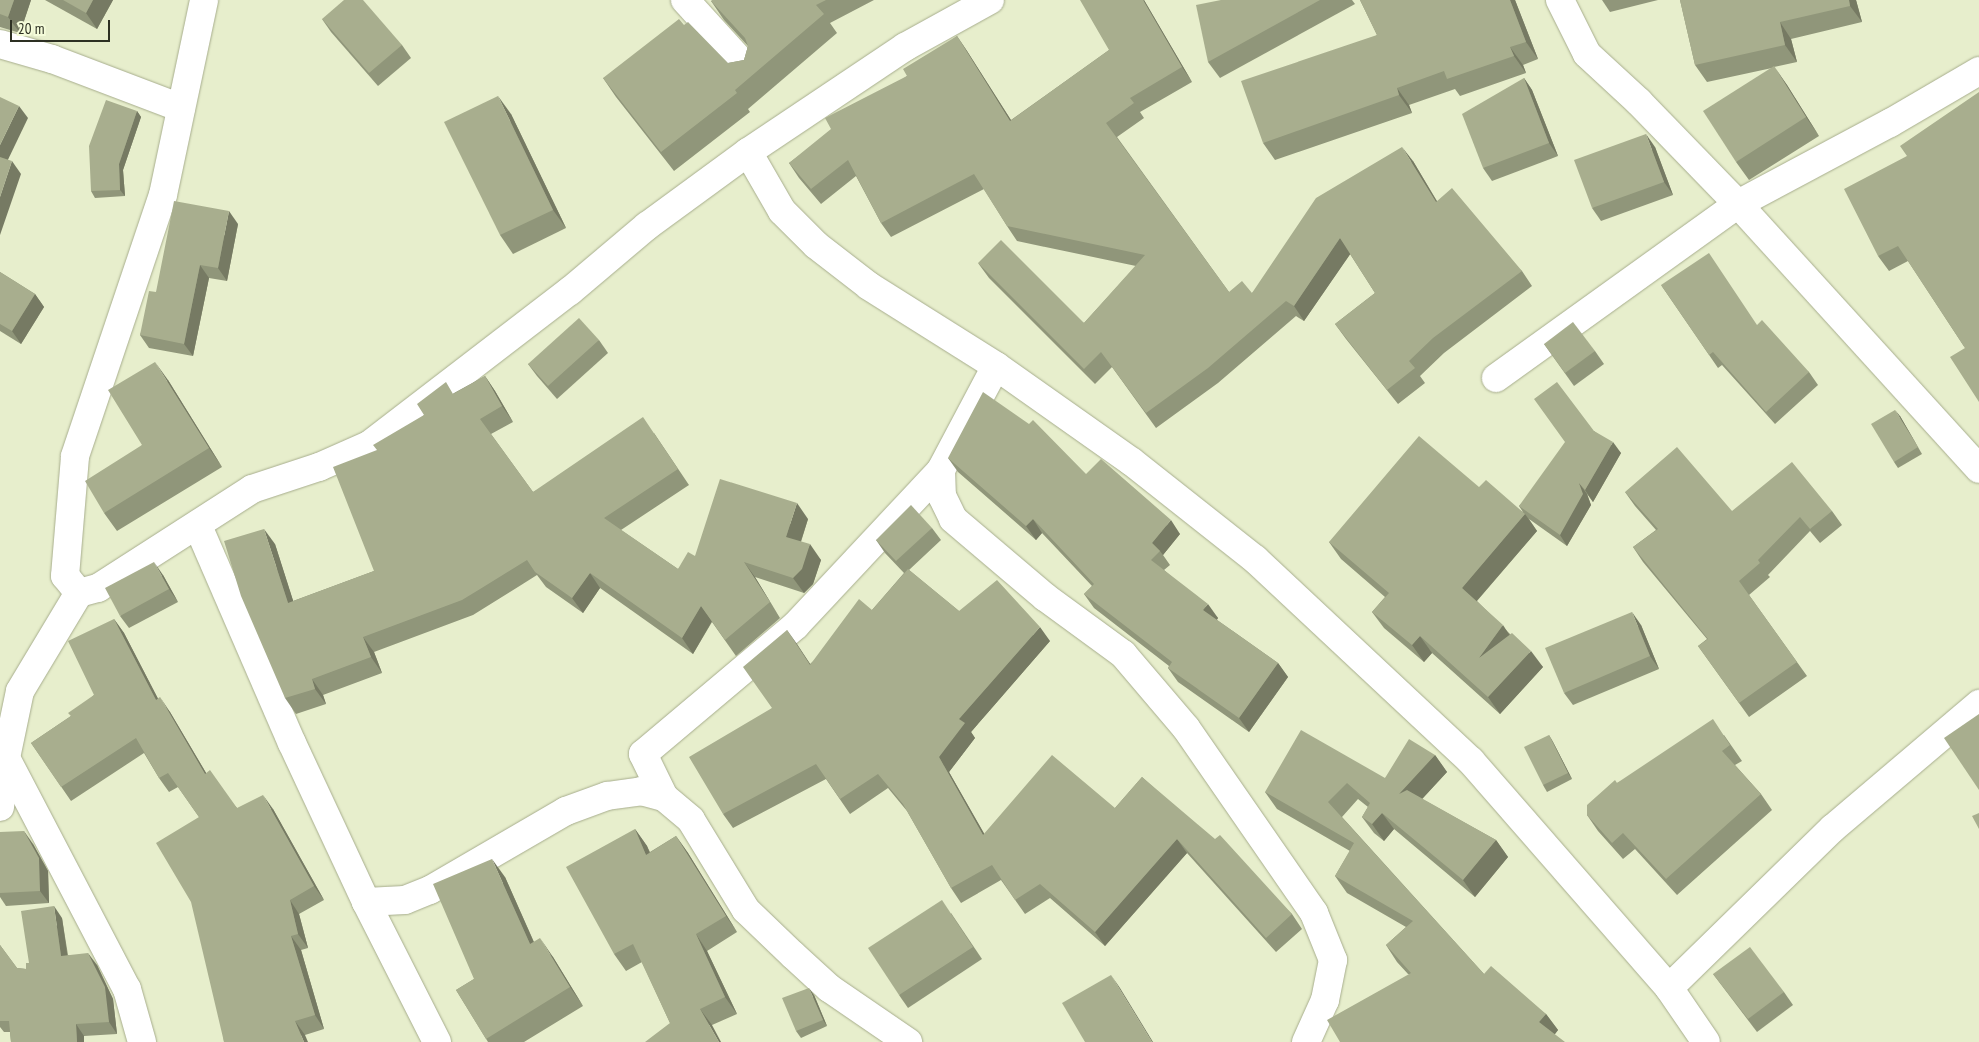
<!DOCTYPE html>
<style>
body{margin:0}
#map{position:relative;width:1979px;height:1042px;overflow:hidden;background:#e7eecc;font-family:"PT Sans Narrow",sans-serif}
div>[style]{position:absolute}
[style*='--x']{left:calc(var(--x)*1px);top:calc(var(--y)*1px);width:calc(var(--w)*1px);rotate:calc(var(--a)*1deg)}
.roads{filter:drop-shadow(0 0 1px #a7ad8d) drop-shadow(0 0 1px #a7ad8d)}
.street>*{height:28px;margin:-14px;padding:0 14px;transform-origin:14px;border-radius:14px;background:#fff}
.wall>*{inset:0;background:#90967a}
.shaded-wall>*{inset:0;background:#767a63}
.building>*{inset:0;background:#a8ae8e}
span{translate:-50% -50%;white-space:nowrap;text-align:center;line-height:1.15;-webkit-text-stroke:4px #f4fbd9;paint-order:stroke}
.scale{position:absolute;left:10px;top:20px;width:100px;height:22px;box-sizing:border-box;border:2px solid #2d3023;border-top:0;padding-left:6px;font-size:15px;line-height:18px;white-space:nowrap;color:#2d3023;-webkit-text-stroke:4px #f4fbd9;paint-order:stroke}
</style>
<div id="map">
<div class="roads">
<div class="street">
<div style="--x:685;--y:0;--w:91;--a:47.7"></div>
<div style="--x:1560;--y:0;--w:60;--a:63.4"></div>
<div style="--x:1587;--y:54;--w:71;--a:42.7"></div>
<div style="--x:1639;--y:102;--w:142;--a:45.9"></div>
<div style="--x:1738;--y:204;--w:358;--a:47.7"></div>
<div style="--x:0;--y:44;--w:54;--a:16.1"></div>
<div style="--x:52;--y:59;--w:138;--a:20.8"></div>
<div style="--x:748;--y:152;--w:68;--a:60"></div>
<div style="--x:782;--y:211;--w:48;--a:45"></div>
<div style="--x:816;--y:245;--w:67;--a:37.7"></div>
<div style="--x:869;--y:286;--w:150;--a:32.2"></div>
<div style="--x:996;--y:366;--w:166;--a:35.2"></div>
<div style="--x:1132;--y:462;--w:157;--a:38.3"></div>
<div style="--x:1255;--y:559;--w:296;--a:43.1"></div>
<div style="--x:1471;--y:761;--w:301;--a:48.9"></div>
<div style="--x:1669;--y:988;--w:65;--a:55.6"></div>
<div style="--x:996;--y:366;--w:118;--a:117.9"></div>
<div style="--x:941;--y:470;--w:26;--a:88"></div>
<div style="--x:942;--y:496;--w:25;--a:64"></div>
<div style="--x:953;--y:519;--w:121;--a:40.3"></div>
<div style="--x:1045;--y:597;--w:97;--a:36.2"></div>
<div style="--x:1123;--y:654;--w:97;--a:49.6"></div>
<div style="--x:1186;--y:728;--w:225;--a:55.3"></div>
<div style="--x:1314;--y:913;--w:51;--a:68"></div>
<div style="--x:1333;--y:960;--w:41;--a:101.3"></div>
<div style="--x:1325;--y:1000;--w:46;--a:114.3"></div>
<div style="--x:1496;--y:378;--w:298;--a:-35.7"></div>
<div style="--x:1738;--y:204;--w:172;--a:-28.1"></div>
<div style="--x:1890;--y:123;--w:103;--a:-30.3"></div>
<div style="--x:198;--y:526;--w:236;--a:66.6"></div>
<div style="--x:292;--y:743;--w:175;--a:65"></div>
<div style="--x:366;--y:902;--w:157;--a:63.1"></div>
<div style="--x:79;--y:593;--w:22;--a:-129"></div>
<div style="--x:65;--y:576;--w:120;--a:-85.2"></div>
<div style="--x:75;--y:456;--w:275;--a:-71.4"></div>
<div style="--x:163;--y:195;--w:199;--a:-78.1"></div>
<div style="--x:6;--y:758;--w:261;--a:62.4"></div>
<div style="--x:127;--y:989;--w:55;--a:74.2"></div>
<div style="--x:664;--y:797;--w:48;--a:-116"></div>
<div style="--x:643;--y:754;--w:200;--a:-40.1"></div>
<div style="--x:796;--y:625;--w:212;--a:-46.9"></div>
<div style="--x:0;--y:807;--w:49;--a:-83"></div>
<div style="--x:6;--y:758;--w:68;--a:-78.2"></div>
<div style="--x:20;--y:691;--w:114;--a:-59"></div>
<div style="--x:79;--y:593;--w:20;--a:-15"></div>
<div style="--x:98;--y:588;--w:183;--a:-32.7"></div>
<div style="--x:252;--y:489;--w:71;--a:-18.2"></div>
<div style="--x:319;--y:467;--w:55;--a:-23.7"></div>
<div style="--x:369;--y:445;--w:253;--a:-37.5"></div>
<div style="--x:570;--y:291;--w:101;--a:-40.2"></div>
<div style="--x:647;--y:226;--w:125;--a:-36.2"></div>
<div style="--x:748;--y:152;--w:189;--a:-33.8"></div>
<div style="--x:905;--y:47;--w:97;--a:-28.9"></div>
<div style="--x:366;--y:902;--w:39;--a:-3"></div>
<div style="--x:405;--y:900;--w:27;--a:-22"></div>
<div style="--x:430;--y:890;--w:157;--a:-30.2"></div>
<div style="--x:566;--y:811;--w:44;--a:-20.1"></div>
<div style="--x:607;--y:796;--w:34;--a:-8"></div>
<div style="--x:641;--y:791;--w:24;--a:15"></div>
<div style="--x:664;--y:797;--w:35;--a:40"></div>
<div style="--x:691;--y:820;--w:105;--a:58.6"></div>
<div style="--x:746;--y:910;--w:65;--a:43.8"></div>
<div style="--x:793;--y:955;--w:49;--a:42.5"></div>
<div style="--x:829;--y:988;--w:96;--a:34.4"></div>
<div style="--x:1669;--y:988;--w:229;--a:-44.3"></div>
<div style="--x:1833;--y:828;--w:192;--a:-40.3"></div>
</div>
</div>
<div class="wall">
<div style="clip-path:polygon(0 0,31px 0,20px 33px,0 27px)"></div>
<div style="clip-path:polygon(45px 0,113px 0,97px 29px)"></div>
<div style="clip-path:polygon(713px 0,874px 0,830px 23px,837px 33px,748px 109px,750px 112px,674px 171px,616px 97px,603px 78px,728px 63px,744px 60px,748px 46px,724px 20px,711px 1px)"></div>
<div style="clip-path:polygon(1144px 0,1192px 82px,1140px 112px,1144px 118px,1117px 137px,1229px 292px,1252px 293px,1413px 161px,1437px 201px,1522px 271px,1532px 286px,1444px 353px,1420px 376px,1425px 383px,1398px 404px,1346px 339px,1335px 324px,1375px 293px,1350px 254px,1304px 321px,1296px 316px,1218px 383px,1156px 428px,1112px 367px,1095px 384px,989px 278px,978px 263px,1084px 323px,1136px 266px,1017px 241px,1007px 226px,984px 189px,891px 237px,881px 223px,856px 176px,821px 204px,799px 178px,789px 163px,907px 76px,957px 36px,967px 51px,1011px 120px,1109px 50px)"></div>
<div style="clip-path:polygon(1221px 0,1352px 0,1355px 4px,1220px 78px,1208px 62px)"></div>
<div style="clip-path:polygon(1360px 0,1515px 0,1538px 59px,1523px 65px,1526px 73px,1460px 96px,1455px 89px,1409px 105px,1412px 113px,1275px 160px,1263px 143px,1377px 35px)"></div>
<div style="clip-path:polygon(1602px 0,1658px 0,1610px 12px)"></div>
<div style="clip-path:polygon(1680px 0,1856px 0,1862px 22px,1791px 39px,1797px 62px,1774px 67px,1787px 85px,1819px 136px,1749px 180px,1736px 162px,1772px 68px,1707px 82px,1695px 65px)"></div>
<div style="clip-path:polygon(322px 19px,402px 45px,411px 58px,378px 86px,331px 32px)"></div>
<div style="clip-path:polygon(1524px 78px,1532px 90px,1558px 156px,1492px 181px,1483px 168px)"></div>
<div style="clip-path:polygon(137px 111px,141px 117px,123px 170px,125px 196px,95px 198px,91px 191px)"></div>
<div style="clip-path:polygon(511px 114px,566px 228px,513px 254px,500px 235px)"></div>
<div style="clip-path:polygon(1655px 147px,1673px 195px,1601px 221px,1592px 208px)"></div>
<div style="clip-path:polygon(1907px 156px,1965px 348px,1908px 261px,1889px 271px,1878px 256px)"></div>
<div style="clip-path:polygon(238px 224px,227px 281px,209px 278px,193px 356px,149px 348px,140px 335px,156px 292px)"></div>
<div style="clip-path:polygon(0 272px,35px 294px,44px 307px,21px 344px,0 331px)"></div>
<div style="clip-path:polygon(1661px 285px,1809px 372px,1818px 385px,1775px 424px,1722px 365px,1718px 368px)"></div>
<div style="clip-path:polygon(599px 340px,608px 353px,557px 399px,537px 376px,528px 364px)"></div>
<div style="clip-path:polygon(1544px 344px,1595px 351px,1604px 364px,1574px 386px)"></div>
<div style="clip-path:polygon(485px 376px,495px 391px,513px 422px,491px 434px,533px 492px,654px 433px,689px 485px,621px 530px,678px 569px,695px 556px,808px 519px,801px 542px,821px 560px,813px 584px,804px 593px,755px 577px,780px 618px,736px 656px,712px 622px,693px 654px,600px 588px,583px 613px,546px 587px,537px 575px,473px 615px,374px 652px,382px 673px,323px 695px,326px 704px,296px 714px,285px 698px,275px 544px,293px 601px,374px 571px,377px 450px,454px 393px)"></div>
<div style="clip-path:polygon(168px 380px,222px 467px,117px 531px,104px 513px,142px 445px)"></div>
<div style="clip-path:polygon(1900px 416px,1922px 454px,1898px 468px,1894px 462px)"></div>
<div style="clip-path:polygon(1594px 431px,1621px 453px,1593px 502px,1587px 494px,1591px 505px,1567px 546px,1529px 519px,1537px 531px,1477px 601px,1543px 667px,1500px 714px,1432px 653px,1424px 662px,1384px 628px,1372px 612px,1385px 597px,1341px 559px,1329px 542px,1479px 487px,1523px 512px,1519px 506px)"></div>
<div style="clip-path:polygon(948px 458px,1086px 474px,1180px 534px,1163px 555px,1170px 565px,1164px 570px,1218px 618px,1217px 620px,1278px 663px,1288px 677px,1249px 732px,1178px 682px,1168px 668px,1169px 666px,1094px 608px,1084px 594px,1092px 586px,1042px 533px,1036px 540px,958px 472px)"></div>
<div style="clip-path:polygon(1625px 492px,1732px 511px,1832px 511px,1842px 525px,1820px 543px,1810px 531px,1768px 575px,1770px 577px,1749px 595px,1807px 676px,1749px 717px,1698px 646px,1707px 639px,1643px 562px,1633px 547px,1656px 530px,1635px 506px)"></div>
<div style="clip-path:polygon(932px 528px,941px 540px,909px 570px,959px 611px,1050px 641px,971px 732px,975px 738px,949px 772px,984px 834px,1115px 808px,1142px 777px,1292px 914px,1302px 929px,1276px 952px,1187px 853px,1105px 946px,1050px 898px,1025px 914px,1001px 880px,961px 903px,951px 888px,907px 811px,888px 788px,850px 814px,826px 779px,733px 828px,723px 814px,772px 708px,787px 630px,810px 664px,872px 610px,904px 573px,885px 553px,876px 540px)"></div>
<div style="clip-path:polygon(163px 575px,178px 602px,129px 628px,120px 616px)"></div>
<div style="clip-path:polygon(114px 619px,124px 633px,158px 699px,170px 712px,206px 773px,237px 808px,273px 809px,324px 900px,299px 914px,308px 948px,301px 950px,324px 1029px,305px 1035px,224px 1042px,199px 817px,178px 787px,169px 792px,159px 778px,144px 753px,71px 801px,31px 743px,71px 716px,94px 695px)"></div>
<div style="clip-path:polygon(1641px 625px,1659px 669px,1573px 705px,1564px 693px)"></div>
<div style="clip-path:polygon(1549px 735px,1553px 742px,1572px 779px,1547px 792px,1543px 785px)"></div>
<div style="clip-path:polygon(1724px 735px,1742px 761px,1735px 765px,1761px 794px,1772px 810px,1677px 895px,1635px 849px,1623px 859px,1598px 831px,1587px 815px,1617px 783px)"></div>
<div style="clip-path:polygon(1435px 755px,1447px 772px,1422px 799px,1496px 840px,1508px 857px,1475px 897px,1394px 829px,1384px 841px,1374px 833px,1362px 817px,1368px 807px,1358px 799px,1342px 817px,1484px 974px,1546px 1014px,1558px 1030px,1555px 1034px,1408px 974px,1397px 962px,1386px 945px,1406px 927px,1347px 893px,1335px 876px,1350px 851px,1277px 809px,1265px 792px,1385px 778px)"></div>
<div style="clip-path:polygon(635px 829px,647px 846px,650px 852px,676px 836px,688px 853px,737px 932px,707px 951px,737px 1014px,712px 1025px,670px 1023px,642px 962px,626px 971px,614px 954px)"></div>
<div style="clip-path:polygon(0 832px,33px 844px,48px 871px,49px 903px,6px 906px,0 897px)"></div>
<div style="clip-path:polygon(505px 877px,534px 942px,553px 957px,583px 1006px,524px 1042px,488px 1042px,456px 990px,474px 979px)"></div>
<div style="clip-path:polygon(951px 913px,982px 959px,908px 1008px,899px 995px)"></div>
<div style="clip-path:polygon(62px 918px,68px 955px,97px 965px,113px 999px,117px 1034px,84px 1036px,84px 1042px,11px 1042px,10px 1032px,4px 1032px,0 1027px,0 945px,17px 968px,26px 969px,29px 963px)"></div>
<div style="clip-path:polygon(1713px 974px,1784px 992px,1793px 1005px,1757px 1032px)"></div>
<div style="clip-path:polygon(814px 995px,827px 1026px,801px 1038px,796px 1031px)"></div>
</div>
<div class="shaded-wall">
<div style="clip-path:polygon(14px 0,31px 0,20px 33px,8px 17px)"></div>
<div style="clip-path:polygon(93px 0,113px 0,97px 29px,86px 13px)"></div>
<div style="clip-path:polygon(1143px 0,1144px 0,1192px 82px,1182px 67px)"></div>
<div style="clip-path:polygon(1510px 0,1515px 0,1538px 59px,1526px 42px)"></div>
<div style="clip-path:polygon(1849px 0,1856px 0,1862px 22px,1850px 6px)"></div>
<div style="clip-path:polygon(1780px 22px,1791px 39px,1797px 62px,1785px 45px)"></div>
<div style="clip-path:polygon(957px 36px,967px 51px,1021px 136px,1010px 121px)"></div>
<div style="clip-path:polygon(1510px 47px,1523px 65px,1526px 73px,1514px 56px)"></div>
<div style="clip-path:polygon(1774px 66px,1787px 85px,1819px 136px,1806px 117px)"></div>
<div style="clip-path:polygon(1524px 78px,1532px 90px,1558px 156px,1549px 143px)"></div>
<div style="clip-path:polygon(1397px 88px,1409px 105px,1412px 113px,1399px 95px)"></div>
<div style="clip-path:polygon(498px 96px,511px 114px,566px 228px,553px 210px)"></div>
<div style="clip-path:polygon(19px 106px,28px 118px,4px 168px,0 162px,0 145px)"></div>
<div style="clip-path:polygon(137px 111px,141px 117px,123px 170px,125px 196px,120px 190px,119px 164px)"></div>
<div style="clip-path:polygon(1646px 134px,1655px 147px,1673px 195px,1664px 182px)"></div>
<div style="clip-path:polygon(1402px 147px,1413px 161px,1446px 217px,1436px 202px)"></div>
<div style="clip-path:polygon(12px 161px,21px 174px,0 235px,0 197px)"></div>
<div style="clip-path:polygon(229px 211px,238px 224px,227px 281px,218px 268px)"></div>
<div style="clip-path:polygon(1340px 238px,1351px 253px,1304px 321px,1294px 306px)"></div>
<div style="clip-path:polygon(200px 265px,209px 278px,193px 356px,184px 344px)"></div>
<div style="clip-path:polygon(35px 294px,44px 307px,21px 344px,12px 331px)"></div>
<div style="clip-path:polygon(155px 362px,168px 380px,222px 467px,209px 448px)"></div>
<div style="clip-path:polygon(485px 376px,495px 391px,513px 422px,502px 406px)"></div>
<div style="clip-path:polygon(1895px 410px,1900px 416px,1922px 454px,1918px 447px)"></div>
<div style="clip-path:polygon(1613px 442px,1621px 453px,1593px 502px,1585px 490px)"></div>
<div style="clip-path:polygon(1579px 483px,1587px 494px,1591px 505px,1567px 546px,1560px 535px)"></div>
<div style="clip-path:polygon(797px 503px,808px 519px,797px 553px,786px 537px)"></div>
<div style="clip-path:polygon(1525px 514px,1537px 531px,1474px 604px,1462px 588px)"></div>
<div style="clip-path:polygon(1033px 519px,1042px 533px,1036px 540px,1026px 526px)"></div>
<div style="clip-path:polygon(1171px 520px,1180px 534px,1163px 555px,1160px 551px,1152px 543px)"></div>
<div style="clip-path:polygon(264px 529px,275px 544px,299px 619px,288px 603px)"></div>
<div style="clip-path:polygon(810px 544px,821px 560px,813px 584px,804px 593px,793px 578px)"></div>
<div style="clip-path:polygon(154px 562px,163px 575px,178px 602px,169px 589px)"></div>
<div style="clip-path:polygon(744px 562px,755px 577px,780px 618px,770px 602px)"></div>
<div style="clip-path:polygon(590px 573px,600px 588px,583px 613px,572px 598px)"></div>
<div style="clip-path:polygon(1208px 604px,1218px 618px,1213px 624px,1203px 610px)"></div>
<div style="clip-path:polygon(701px 606px,712px 621px,693px 654px,682px 638px)"></div>
<div style="clip-path:polygon(1632px 612px,1641px 625px,1659px 669px,1650px 656px)"></div>
<div style="clip-path:polygon(114px 619px,124px 633px,166px 714px,156px 700px)"></div>
<div style="clip-path:polygon(1503px 625px,1514px 642px,1479px 658px)"></div>
<div style="clip-path:polygon(1040px 627px,1050px 641px,971px 732px,975px 738px,949px 772px,993px 849px,983px 835px,939px 757px,959px 719px)"></div>
<div style="clip-path:polygon(787px 630px,797px 644px,820px 679px,810px 665px)"></div>
<div style="clip-path:polygon(1420px 636px,1432px 653px,1424px 662px,1412px 645px)"></div>
<div style="clip-path:polygon(363px 637px,374px 652px,382px 673px,371px 657px)"></div>
<div style="clip-path:polygon(1531px 651px,1543px 667px,1500px 714px,1488px 697px)"></div>
<div style="clip-path:polygon(1278px 663px,1288px 677px,1249px 732px,1239px 718px)"></div>
<div style="clip-path:polygon(312px 679px,323px 695px,326px 704px,315px 689px)"></div>
<div style="clip-path:polygon(160px 697px,170px 712px,215px 788px,205px 774px)"></div>
<div style="clip-path:polygon(1549px 735px,1553px 742px,1572px 779px,1568px 773px)"></div>
<div style="clip-path:polygon(1435px 755px,1447px 772px,1411px 811px,1399px 794px)"></div>
<div style="clip-path:polygon(263px 795px,273px 809px,324px 900px,314px 886px)"></div>
<div style="clip-path:polygon(1382px 813px,1394px 829px,1384px 841px,1372px 824px)"></div>
<div style="clip-path:polygon(635px 829px,647px 846px,657px 872px,646px 855px)"></div>
<div style="clip-path:polygon(24px 831px,33px 844px,48px 871px,49px 903px,40px 891px)"></div>
<div style="clip-path:polygon(676px 836px,688px 853px,737px 932px,726px 916px)"></div>
<div style="clip-path:polygon(1177px 839px,1187px 853px,1105px 946px,1095px 932px)"></div>
<div style="clip-path:polygon(1496px 840px,1508px 857px,1475px 897px,1463px 880px)"></div>
<div style="clip-path:polygon(492px 859px,505px 877px,543px 963px,530px 944px)"></div>
<div style="clip-path:polygon(290px 900px,299px 914px,308px 948px,298px 934px)"></div>
<div style="clip-path:polygon(54px 906px,62px 918px,69px 967px,61px 956px)"></div>
<div style="clip-path:polygon(696px 934px,707px 951px,737px 1014px,725px 997px)"></div>
<div style="clip-path:polygon(291px 936px,301px 950px,324px 1029px,315px 1015px)"></div>
<div style="clip-path:polygon(540px 938px,553px 957px,583px 1006px,570px 987px)"></div>
<div style="clip-path:polygon(88px 953px,97px 965px,113px 999px,117px 1034px,109px 1022px)"></div>
<div style="clip-path:polygon(1111px 975px,1120px 988px,1153px 1042px,1152px 1042px)"></div>
<div style="clip-path:polygon(809px 988px,814px 995px,827px 1026px,823px 1020px)"></div>
<div style="clip-path:polygon(700px 1009px,712px 1025px,721px 1042px,719px 1042px)"></div>
<div style="clip-path:polygon(1546px 1014px,1558px 1030px,1551px 1039px,1539px 1022px)"></div>
<div style="clip-path:polygon(295px 1021px,305px 1035px,308px 1042px,304px 1042px)"></div>
<div style="clip-path:polygon(76px 1024px,84px 1036px,84px 1042px,77px 1042px)"></div>
</div>
<div class="building">
<div style="clip-path:polygon(0 0,14px 0,8px 17px,0 14px)"></div>
<div style="clip-path:polygon(63px 0,93px 0,86px 13px)"></div>
<div style="clip-path:polygon(344px 0,363px 0,402px 45px,369px 73px,322px 19px)"></div>
<div style="clip-path:polygon(713px 0,826px 0,816px 5px,824px 14px,735px 90px,737px 93px,661px 152px,603px 78px,679px 19px,684px 25px,688px 22px,728px 63px,744px 60px,748px 46px,745px 38px,711px 1px)"></div>
<div style="clip-path:polygon(1080px 0,1143px 0,1182px 67px,1130px 98px,1134px 103px,1106px 123px,1229px 292px,1242px 281px,1252px 293px,1316px 198px,1402px 147px,1436px 202px,1452px 188px,1522px 271px,1433px 338px,1409px 361px,1415px 368px,1387px 390px,1335px 324px,1375px 293px,1340px 238px,1294px 306px,1286px 301px,1208px 368px,1146px 413px,1101px 352px,1084px 369px,978px 263px,1001px 240px,1084px 323px,1145px 255px,1007px 226px,974px 174px,881px 223px,848px 160px,811px 189px,789px 163px,831px 129px,825px 118px,907px 76px,903px 69px,957px 36px,1010px 121px,1109px 50px)"></div>
<div style="clip-path:polygon(1221px 0,1320px 0,1208px 62px,1196px 5px)"></div>
<div style="clip-path:polygon(1360px 0,1510px 0,1526px 42px,1510px 47px,1514px 56px,1447px 79px,1444px 71px,1397px 88px,1399px 95px,1263px 143px,1241px 81px,1377px 35px)"></div>
<div style="clip-path:polygon(1680px 0,1849px 0,1850px 6px,1780px 22px,1785px 45px,1695px 65px)"></div>
<div style="clip-path:polygon(1774px 66px,1806px 117px,1736px 162px,1703px 111px)"></div>
<div style="clip-path:polygon(1524px 78px,1549px 143px,1483px 168px,1462px 114px)"></div>
<div style="clip-path:polygon(1979px 92px,1979px 402px,1950px 357px,1965px 348px,1898px 246px,1878px 256px,1844px 189px,1907px 156px,1900px 146px)"></div>
<div style="clip-path:polygon(498px 96px,553px 210px,500px 235px,444px 122px)"></div>
<div style="clip-path:polygon(0 97px,19px 106px,0 145px)"></div>
<div style="clip-path:polygon(106px 100px,137px 111px,119px 164px,120px 190px,91px 191px,89px 146px)"></div>
<div style="clip-path:polygon(1646px 134px,1664px 182px,1592px 208px,1574px 160px)"></div>
<div style="clip-path:polygon(0 157px,12px 161px,0 197px)"></div>
<div style="clip-path:polygon(174px 201px,229px 211px,218px 268px,200px 265px,184px 344px,140px 335px,149px 291px,156px 292px)"></div>
<div style="clip-path:polygon(1709px 253px,1757px 325px,1762px 320px,1809px 372px,1766px 412px,1713px 352px,1709px 355px,1661px 285px)"></div>
<div style="clip-path:polygon(0 272px,35px 294px,12px 331px,0 324px)"></div>
<div style="clip-path:polygon(579px 318px,599px 340px,548px 386px,528px 364px)"></div>
<div style="clip-path:polygon(1573px 322px,1595px 351px,1565px 373px,1544px 344px)"></div>
<div style="clip-path:polygon(155px 362px,209px 448px,104px 513px,85px 481px,142px 445px,108px 390px)"></div>
<div style="clip-path:polygon(485px 376px,502px 406px,480px 419px,533px 492px,643px 417px,678px 469px,604px 518px,678px 569px,688px 552px,695px 556px,720px 479px,797px 503px,786px 537px,810px 544px,802px 569px,793px 578px,744px 562px,770px 602px,725px 640px,701px 606px,682px 638px,590px 573px,572px 598px,535px 572px,527px 560px,462px 600px,363px 637px,371px 657px,312px 679px,315px 689px,285px 698px,241px 596px,224px 541px,264px 529px,288px 603px,374px 571px,333px 467px,377px 450px,373px 445px,424px 415px,417px 404px,446px 382px,453px 394px)"></div>
<div style="clip-path:polygon(1557px 382px,1594px 431px,1613px 442px,1585px 490px,1579px 483px,1583px 494px,1560px 535px,1519px 506px,1565px 442px,1534px 399px)"></div>
<div style="clip-path:polygon(983px 392px,1029px 424px,1033px 420px,1086px 474px,1101px 459px,1171px 520px,1152px 543px,1160px 551px,1151px 560px,1208px 604px,1203px 610px,1278px 663px,1239px 718px,1168px 668px,1172px 662px,1084px 594px,1094px 584px,1033px 519px,1026px 526px,948px 458px)"></div>
<div style="clip-path:polygon(1895px 410px,1918px 447px,1894px 462px,1871px 424px)"></div>
<div style="clip-path:polygon(1419px 436px,1479px 487px,1486px 480px,1525px 514px,1462px 588px,1503px 625px,1479px 658px,1512px 633px,1531px 651px,1488px 697px,1420px 636px,1412px 645px,1372px 612px,1389px 593px,1329px 542px)"></div>
<div style="clip-path:polygon(1677px 447px,1732px 511px,1792px 462px,1832px 511px,1810px 529px,1800px 517px,1758px 560px,1760px 563px,1739px 581px,1797px 662px,1739px 703px,1698px 646px,1708px 639px,1633px 547px,1658px 529px,1625px 492px)"></div>
<div style="clip-path:polygon(911px 505px,932px 528px,896px 561px,876px 540px)"></div>
<div style="clip-path:polygon(154px 562px,169px 589px,120px 616px,105px 588px)"></div>
<div style="clip-path:polygon(908px 569px,959px 611px,997px 580px,1040px 627px,959px 719px,965px 723px,939px 757px,983px 835px,1052px 755px,1115px 808px,1142px 777px,1215px 839px,1220px 835px,1292px 914px,1266px 938px,1177px 839px,1095px 932px,1040px 884px,1015px 900px,992px 865px,951px 888px,903px 804px,878px 774px,840px 799px,816px 764px,723px 814px,689px 757px,772px 708px,743px 667px,787px 630px,810px 665px,859px 599px,872px 610px)"></div>
<div style="clip-path:polygon(1632px 612px,1650px 656px,1564px 693px,1545px 648px)"></div>
<div style="clip-path:polygon(114px 619px,156px 700px,160px 697px,205px 774px,210px 770px,237px 808px,263px 795px,314px 886px,290px 900px,298px 934px,291px 936px,315px 1015px,295px 1021px,304px 1042px,224px 1042px,191px 902px,156px 843px,199px 817px,168px 773px,159px 778px,136px 738px,61px 787px,31px 743px,71px 716px,68px 713px,94px 695px,68px 641px)"></div>
<div style="clip-path:polygon(1979px 714px,1979px 790px,1944px 738px)"></div>
<div style="clip-path:polygon(1713px 719px,1730px 745px,1722px 751px,1761px 794px,1666px 879px,1623px 833px,1612px 843px,1587px 815px,1587px 805px,1615px 780px,1617px 783px)"></div>
<div style="clip-path:polygon(1301px 730px,1385px 778px,1409px 739px,1435px 755px,1399px 794px,1407px 790px,1496px 840px,1463px 880px,1382px 813px,1372px 824px,1362px 817px,1370px 803px,1347px 783px,1328px 802px,1484px 974px,1491px 966px,1546px 1014px,1539px 1022px,1565px 1042px,1340px 1042px,1327px 1020px,1411px 973px,1386px 945px,1413px 921px,1335px 876px,1354px 843px,1265px 792px)"></div>
<div style="clip-path:polygon(1549px 735px,1568px 773px,1543px 785px,1524px 747px)"></div>
<div style="clip-path:polygon(1979px 813px,1979px 829px,1972px 816px)"></div>
<div style="clip-path:polygon(635px 829px,646px 855px,676px 836px,726px 916px,696px 934px,725px 997px,700px 1009px,719px 1042px,645px 1042px,670px 1023px,633px 944px,614px 954px,566px 867px)"></div>
<div style="clip-path:polygon(24px 831px,39px 858px,40px 891px,0 893px,0 832px)"></div>
<div style="clip-path:polygon(492px 859px,530px 944px,540px 938px,570px 987px,486px 1039px,456px 990px,474px 979px,433px 884px)"></div>
<div style="clip-path:polygon(942px 900px,973px 947px,899px 995px,868px 948px)"></div>
<div style="clip-path:polygon(54px 906px,61px 956px,88px 953px,105px 987px,109px 1022px,76px 1024px,77px 1042px,11px 1042px,9px 1021px,0 1021px,0 945px,17px 968px,26px 969px,26px 963px,29px 963px,21px 911px)"></div>
<div style="clip-path:polygon(1750px 947px,1784px 992px,1748px 1019px,1713px 974px)"></div>
<div style="clip-path:polygon(1111px 975px,1152px 1042px,1085px 1042px,1062px 1003px)"></div>
<div style="clip-path:polygon(809px 988px,823px 1020px,796px 1031px,782px 998px)"></div>
</div>
<div class="scale">20 m</div>
</div>
